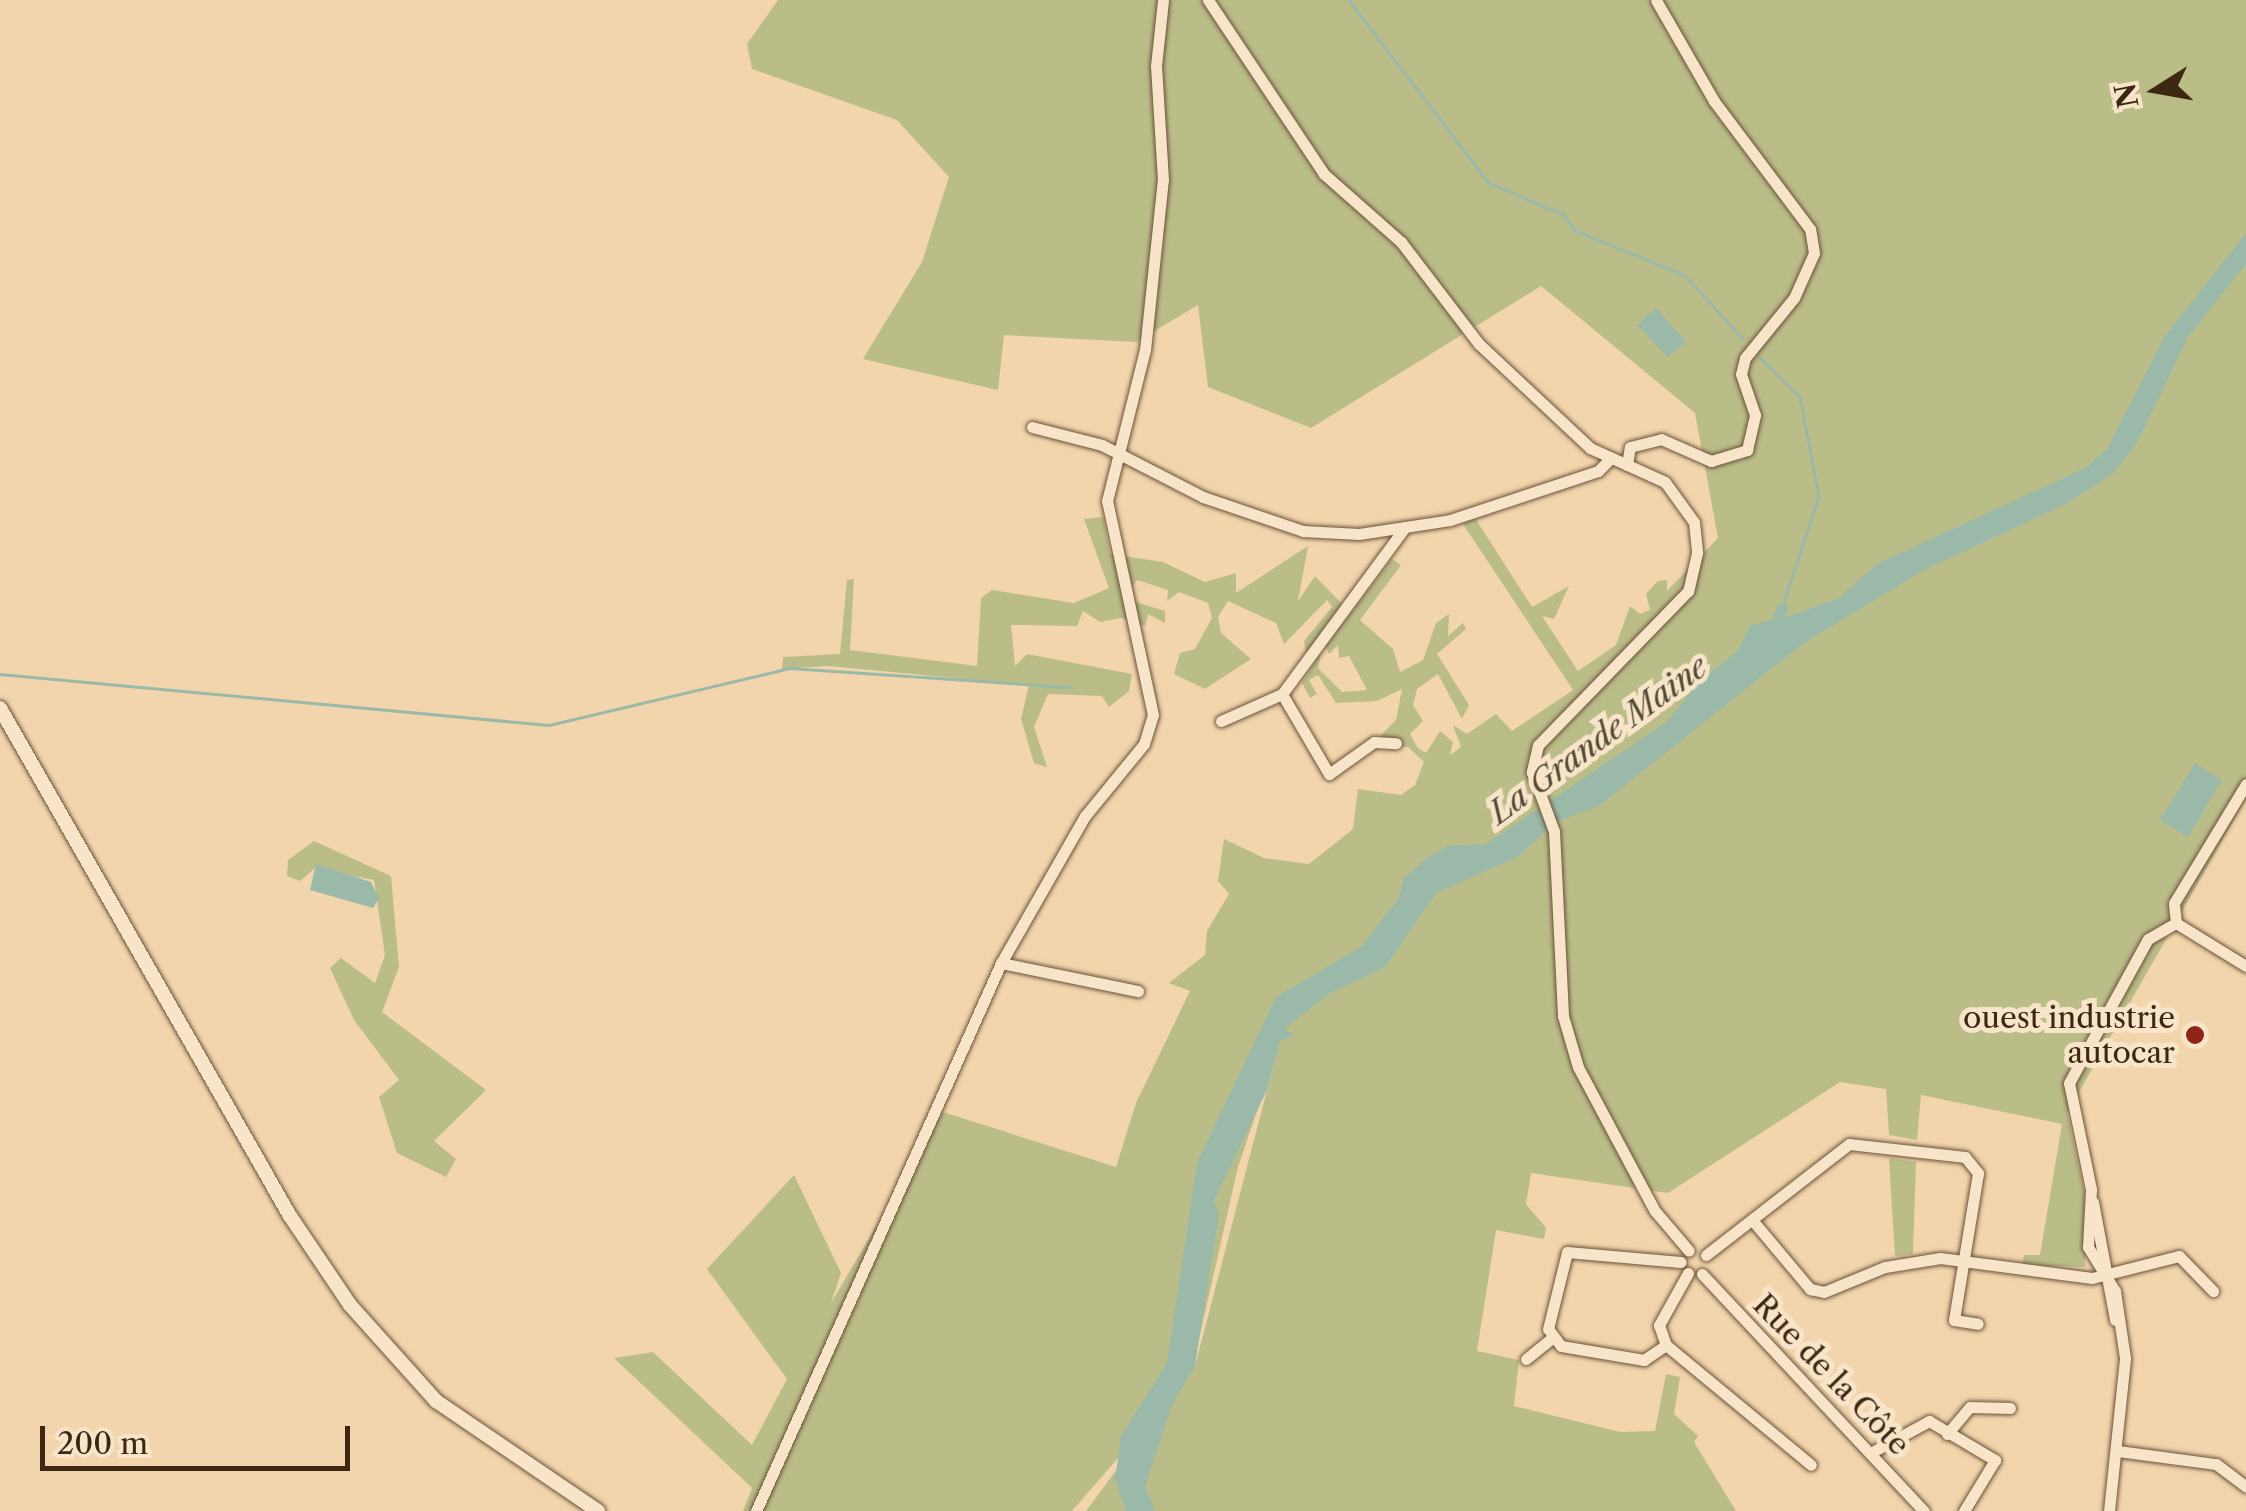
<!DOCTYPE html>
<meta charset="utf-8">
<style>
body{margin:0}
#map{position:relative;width:2246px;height:1511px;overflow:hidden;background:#f2d5ac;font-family:"Libre Caslon Text",serif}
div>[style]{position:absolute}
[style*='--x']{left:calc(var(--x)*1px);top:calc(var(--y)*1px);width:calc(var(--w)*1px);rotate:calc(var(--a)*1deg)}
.green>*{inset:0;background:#bbbd89}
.water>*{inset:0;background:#9bb9a8}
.stream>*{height:2.5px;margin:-1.25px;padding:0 1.25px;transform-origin:1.25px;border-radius:1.25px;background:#9bb9a8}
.roads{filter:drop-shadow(0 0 2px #6a5239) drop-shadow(0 0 2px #6a5239)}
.minor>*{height:11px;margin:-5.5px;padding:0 5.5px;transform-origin:5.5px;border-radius:5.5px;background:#f7e4c9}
.tertiary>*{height:14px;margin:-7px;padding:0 7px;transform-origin:7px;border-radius:7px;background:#f7e4c9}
.dots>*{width:28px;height:28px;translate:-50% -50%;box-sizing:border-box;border:5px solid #f7e4c9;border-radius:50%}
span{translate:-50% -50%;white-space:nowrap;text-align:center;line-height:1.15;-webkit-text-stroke:10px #f7e4c9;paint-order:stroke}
.poi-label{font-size:30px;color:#3d2713}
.right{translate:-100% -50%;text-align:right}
.street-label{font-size:30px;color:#3d2713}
.water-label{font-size:32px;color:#544c38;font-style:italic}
.north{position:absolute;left:2106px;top:40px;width:100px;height:100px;-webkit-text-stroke:8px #f7e4c9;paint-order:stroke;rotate:259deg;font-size:28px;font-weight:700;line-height:40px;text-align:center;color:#3d2713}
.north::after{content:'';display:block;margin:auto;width:35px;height:45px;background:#3d2713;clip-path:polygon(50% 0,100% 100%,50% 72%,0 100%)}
.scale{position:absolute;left:40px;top:1426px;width:310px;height:45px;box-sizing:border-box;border:5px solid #3d2713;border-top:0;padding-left:12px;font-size:30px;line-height:35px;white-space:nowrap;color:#3d2713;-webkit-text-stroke:8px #f7e4c9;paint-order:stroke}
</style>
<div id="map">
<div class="green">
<div style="clip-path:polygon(evenodd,778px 0,2246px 0,2246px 799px,2067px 1113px,2086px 1200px,2085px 1267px,2022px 1265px,2024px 1255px,2040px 1255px,2062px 1124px,1921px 1095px,1917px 1140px,1889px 1135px,1886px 1089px,1840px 1082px,1668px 1193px,1531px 1173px,1526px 1204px,1546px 1228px,1544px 1239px,1496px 1230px,1477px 1351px,1519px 1360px,1514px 1406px,1620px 1432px,1655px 1431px,1666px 1374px,1680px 1377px,1674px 1414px,1698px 1436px,1694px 1442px,1736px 1511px,1086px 1511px,1165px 1404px,1072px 1511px,743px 1511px,752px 1488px,614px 1358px,653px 1352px,752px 1445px,787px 1379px,707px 1269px,794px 1175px,841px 1273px,831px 1303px,943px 1112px,1116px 1167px,1136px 1103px,1190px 991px,1169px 983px,1205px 955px,1207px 931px,1229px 894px,1218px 881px,1224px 839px,1264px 858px,1309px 864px,1353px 829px,1358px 789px,1401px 795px,1415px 785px,1424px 762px,1408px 747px,1384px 747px,1382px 734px,1396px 720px,1402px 689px,1377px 701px,1336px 703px,1318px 675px,1309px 680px,1317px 694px,1310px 698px,1302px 683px,1321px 653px,1318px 668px,1342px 692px,1367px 690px,1349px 656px,1339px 658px,1338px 645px,1329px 654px,1326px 646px,1392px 559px,1401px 565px,1360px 620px,1393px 649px,1400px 672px,1423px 660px,1436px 623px,1449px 614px,1448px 636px,1463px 623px,1466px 629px,1437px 654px,1469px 705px,1462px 719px,1438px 674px,1417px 689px,1413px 705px,1423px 721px,1410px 734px,1418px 748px,1426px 753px,1440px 731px,1453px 742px,1450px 755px,1461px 747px,1453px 725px,1467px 734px,1496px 714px,1512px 731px,1573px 690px,1463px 524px,1475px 518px,1532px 607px,1569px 586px,1554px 619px,1542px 616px,1578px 671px,1616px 645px,1630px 606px,1640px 614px,1650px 610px,1646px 594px,1658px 581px,1667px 580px,1667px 591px,1718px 538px,1695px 413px,1541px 286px,1311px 428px,1208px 387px,1198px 305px,1136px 342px,1004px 335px,998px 390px,863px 359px,922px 262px,949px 177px,897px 120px,752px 69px,747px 44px,778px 0,1277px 1052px,1195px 1366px,1192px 1370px,1238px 1167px,1277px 1052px)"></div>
<div style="clip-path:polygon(1103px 517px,1110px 554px,1163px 562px,1205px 582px,1236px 573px,1236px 593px,1308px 546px,1298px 601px,1315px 576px,1344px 606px,1307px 658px,1304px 641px,1332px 607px,1327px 600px,1284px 644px,1276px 623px,1228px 601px,1218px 617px,1221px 633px,1251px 659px,1205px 689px,1174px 674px,1180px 653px,1195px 649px,1212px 618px,1208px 603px,1179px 592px,1167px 601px,1168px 590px,1137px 580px,1123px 598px,1165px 611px,1165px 623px,1148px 614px,1145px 626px,1121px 618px,1100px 622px,1083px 611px,1077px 626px,1011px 625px,1015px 666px,1027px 654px,1132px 674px,1129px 691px,1109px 707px,1102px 696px,1048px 694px,1034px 727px,1047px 767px,1034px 763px,1021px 719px,1029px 685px,828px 666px,782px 669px,783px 657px,840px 654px,847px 580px,854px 579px,850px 650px,977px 666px,981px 598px,992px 590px,1074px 603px,1109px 588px,1084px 519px)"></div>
<div style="clip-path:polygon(314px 841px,391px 876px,399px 967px,382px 1012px,486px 1090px,434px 1141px,456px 1159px,446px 1177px,397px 1153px,379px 1097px,399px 1080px,354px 1020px,330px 968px,341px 958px,375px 983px,385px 955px,374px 880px,314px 869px,300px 881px,287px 876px,288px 860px)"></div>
<div style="clip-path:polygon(1889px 1158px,1916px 1162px,1913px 1254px,1895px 1256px)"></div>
</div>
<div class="water">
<div style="clip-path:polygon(2246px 233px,2246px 264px,2188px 337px,2138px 441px,2114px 473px,2064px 505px,1924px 570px,1804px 643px,1600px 805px,1556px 822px,1518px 857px,1436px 893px,1385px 967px,1329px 994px,1284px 1029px,1294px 1035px,1280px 1041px,1267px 1090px,1214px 1201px,1219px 1215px,1195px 1366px,1172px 1405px,1145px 1486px,1155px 1511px,1126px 1511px,1115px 1480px,1121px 1436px,1167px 1363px,1197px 1163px,1276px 997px,1361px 947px,1399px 898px,1403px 879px,1427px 858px,1448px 846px,1486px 844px,1668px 721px,1699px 681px,1737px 652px,1750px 625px,1772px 620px,1777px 605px,1789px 606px,1784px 618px,1839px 598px,1877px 564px,2087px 467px,2107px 449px,2165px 336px)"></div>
<div style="clip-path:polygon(1656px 308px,1686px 342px,1668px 357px,1637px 325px)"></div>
<div style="clip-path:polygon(2195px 763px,2222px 780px,2188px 837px,2160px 820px)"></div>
<div style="clip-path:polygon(316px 864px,371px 882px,379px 898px,373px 908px,310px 890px)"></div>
</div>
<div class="stream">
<div style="--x:1349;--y:0;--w:230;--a:52.6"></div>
<div style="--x:1489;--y:183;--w:80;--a:22.7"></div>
<div style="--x:1563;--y:214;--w:21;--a:53"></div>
<div style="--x:1576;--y:231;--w:118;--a:22"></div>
<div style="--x:1685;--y:275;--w:86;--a:47.8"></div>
<div style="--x:1755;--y:352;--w:64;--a:45"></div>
<div style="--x:1800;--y:397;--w:102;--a:79.2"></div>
<div style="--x:1819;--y:497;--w:115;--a:108.3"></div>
<div style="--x:0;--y:674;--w:551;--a:5.31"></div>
<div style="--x:549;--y:725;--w:248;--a:-13.3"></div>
<div style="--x:790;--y:668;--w:282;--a:3.9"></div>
</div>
<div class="roads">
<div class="minor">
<div style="--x:1208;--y:0;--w:209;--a:56.3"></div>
<div style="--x:1324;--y:174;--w:103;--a:41.4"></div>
<div style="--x:1401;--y:242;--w:128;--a:52.6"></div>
<div style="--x:1479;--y:344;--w:152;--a:43.1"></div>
<div style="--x:1590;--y:448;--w:82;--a:24.4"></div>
<div style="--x:1665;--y:482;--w:49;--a:54.1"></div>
<div style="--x:1694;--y:522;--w:31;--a:84"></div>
<div style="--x:1697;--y:553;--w:39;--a:103"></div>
<div style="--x:1688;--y:591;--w:215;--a:134.2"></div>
<div style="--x:1538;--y:745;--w:28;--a:103"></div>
<div style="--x:1532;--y:772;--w:63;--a:69.6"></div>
<div style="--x:1554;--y:831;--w:185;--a:87.2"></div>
<div style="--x:1563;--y:1016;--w:53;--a:73.6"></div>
<div style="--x:1578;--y:1067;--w:163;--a:61.9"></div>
<div style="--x:1655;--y:1211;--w:52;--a:49.6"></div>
<div style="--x:1032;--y:427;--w:72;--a:14.4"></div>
<div style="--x:1102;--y:445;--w:114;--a:27.2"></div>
<div style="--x:1203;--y:497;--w:106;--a:18.8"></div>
<div style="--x:1303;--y:531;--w:56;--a:3.1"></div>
<div style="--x:1359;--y:534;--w:92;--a:-8.7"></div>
<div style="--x:1450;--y:520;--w:156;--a:-18.3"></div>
<div style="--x:1598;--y:471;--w:16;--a:-45"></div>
<div style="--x:1627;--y:465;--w:18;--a:-81"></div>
<div style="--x:1630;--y:447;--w:32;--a:-14"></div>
<div style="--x:1661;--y:439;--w:55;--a:23.7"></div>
<div style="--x:1711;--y:461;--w:38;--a:-17"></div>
<div style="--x:1747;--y:450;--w:36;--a:-77"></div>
<div style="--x:1755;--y:415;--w:43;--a:-108.9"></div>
<div style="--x:1741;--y:374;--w:16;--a:-76"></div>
<div style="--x:1745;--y:358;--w:77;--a:-50.8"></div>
<div style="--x:1794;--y:298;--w:49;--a:-66"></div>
<div style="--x:1814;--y:253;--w:24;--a:-99"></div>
<div style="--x:1810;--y:229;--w:160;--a:-126.9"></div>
<div style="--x:1714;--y:101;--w:116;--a:-119.9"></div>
<div style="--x:1282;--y:694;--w:207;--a:-53.6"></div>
<div style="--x:1221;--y:721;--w:67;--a:-23.9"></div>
<div style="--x:1282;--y:694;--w:93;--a:59.6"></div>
<div style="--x:1329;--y:774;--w:55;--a:-35.4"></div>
<div style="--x:1374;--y:742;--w:22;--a:3"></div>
<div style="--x:2176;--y:923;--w:82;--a:31.6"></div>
<div style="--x:1001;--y:963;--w:140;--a:11.6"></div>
<div style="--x:2093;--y:1202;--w:120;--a:79.4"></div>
<div style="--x:1753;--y:1221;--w:89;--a:50"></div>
<div style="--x:1810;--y:1289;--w:14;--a:12"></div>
<div style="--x:1824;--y:1292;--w:66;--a:-22.3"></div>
<div style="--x:1885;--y:1267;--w:56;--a:-9.3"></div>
<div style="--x:1940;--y:1258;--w:153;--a:7.5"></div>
<div style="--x:2092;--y:1278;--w:90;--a:-14.2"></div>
<div style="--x:2179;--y:1256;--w:49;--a:45.8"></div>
<div style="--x:1706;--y:1255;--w:181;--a:-37.8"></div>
<div style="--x:1849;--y:1144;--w:117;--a:6.4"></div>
<div style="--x:1965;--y:1157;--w:21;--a:51"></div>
<div style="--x:1978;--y:1173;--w:149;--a:99.3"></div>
<div style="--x:1954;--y:1320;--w:24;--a:9"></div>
<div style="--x:1688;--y:1273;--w:60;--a:119.1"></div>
<div style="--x:1659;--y:1325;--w:21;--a:71"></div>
<div style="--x:1666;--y:1345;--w:188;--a:39.6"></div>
<div style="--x:1702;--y:1274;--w:325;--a:46.9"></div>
<div style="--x:1666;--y:1345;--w:27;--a:146"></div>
<div style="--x:1644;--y:1360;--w:84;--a:-170.4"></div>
<div style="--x:1561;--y:1346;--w:21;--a:-127"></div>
<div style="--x:1548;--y:1329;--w:79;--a:-76.1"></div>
<div style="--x:1567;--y:1252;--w:114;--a:5"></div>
<div style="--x:1526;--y:1359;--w:32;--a:-39"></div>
<div style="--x:1947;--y:1434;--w:35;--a:-50"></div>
<div style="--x:1970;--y:1407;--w:40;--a:1.4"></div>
<div style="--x:1874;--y:1451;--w:63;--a:-28.6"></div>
<div style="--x:1929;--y:1421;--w:77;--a:30.6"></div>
<div style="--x:1995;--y:1460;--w:60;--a:121.3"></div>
<div style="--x:2118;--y:1451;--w:99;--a:7.6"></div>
<div style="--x:2216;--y:1464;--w:38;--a:37"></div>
<div style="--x:756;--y:1511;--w:600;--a:-65.91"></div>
<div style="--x:1001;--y:963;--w:169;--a:-60.3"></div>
<div style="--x:1085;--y:816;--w:93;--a:-50.7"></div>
<div style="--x:1144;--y:744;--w:30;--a:-73"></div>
<div style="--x:1153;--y:715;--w:219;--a:-102.1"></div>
<div style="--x:1107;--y:501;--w:156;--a:-75.9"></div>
<div style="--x:1145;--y:350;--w:171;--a:-84"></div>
<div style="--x:1163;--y:180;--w:114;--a:-93.5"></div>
<div style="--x:1156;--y:66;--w:66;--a:-83.9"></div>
<div style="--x:2109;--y:1511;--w:154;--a:-84"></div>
<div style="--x:2125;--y:1358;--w:68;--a:-98.5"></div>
<div style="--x:2115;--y:1291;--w:52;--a:-121.5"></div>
<div style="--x:2088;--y:1247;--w:58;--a:-87"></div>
<div style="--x:2091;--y:1189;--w:108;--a:-101.7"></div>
<div style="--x:2069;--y:1083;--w:164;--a:-61.3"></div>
<div style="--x:2148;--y:939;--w:32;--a:-30"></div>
<div style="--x:2176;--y:923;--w:20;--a:-96"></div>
<div style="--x:2174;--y:903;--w:139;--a:-58.8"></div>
</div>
<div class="tertiary">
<div style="--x:0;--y:708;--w:585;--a:60.28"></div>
<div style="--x:290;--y:1216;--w:107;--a:56"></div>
<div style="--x:350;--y:1305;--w:129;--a:48.1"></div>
<div style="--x:436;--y:1401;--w:196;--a:34.2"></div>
</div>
</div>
<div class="dots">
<div style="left:2195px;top:1035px;background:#8f2418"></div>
</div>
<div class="poi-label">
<span class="right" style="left:2175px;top:1035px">ouest industrie<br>autocar</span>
</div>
<div class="street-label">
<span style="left:1831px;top:1375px;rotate:46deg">Rue de la Côte</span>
</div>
<div class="water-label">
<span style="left:1598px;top:740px;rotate:-36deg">La Grande Maine</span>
</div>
<div class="north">N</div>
<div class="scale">200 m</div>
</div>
